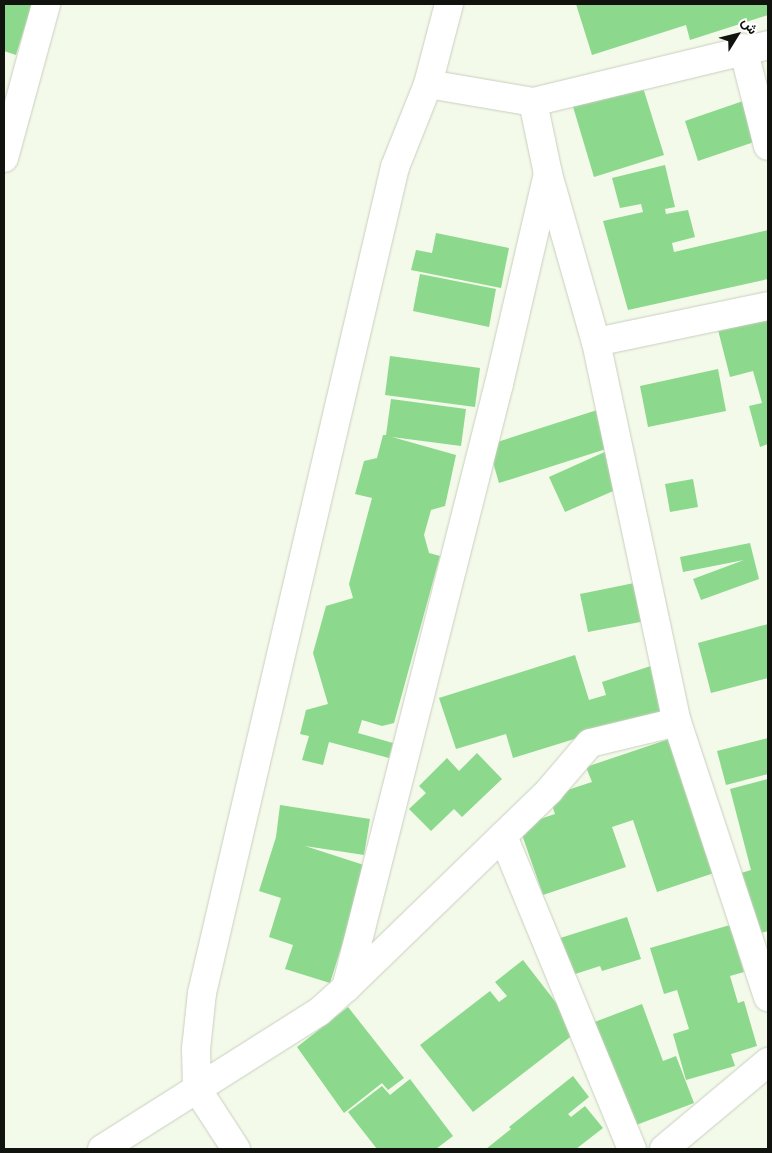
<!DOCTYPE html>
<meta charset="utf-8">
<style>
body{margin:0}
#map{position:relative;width:772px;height:1153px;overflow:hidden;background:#f3faea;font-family:"Fira Sans Condensed",Vazirmatn,sans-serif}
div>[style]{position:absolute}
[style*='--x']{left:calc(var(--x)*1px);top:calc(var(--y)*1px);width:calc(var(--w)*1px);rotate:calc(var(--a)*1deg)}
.building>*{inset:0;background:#8cd88c}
.roads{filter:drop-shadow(0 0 1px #c8cfbf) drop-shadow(0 0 1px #c8cfbf)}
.minor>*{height:28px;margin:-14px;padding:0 14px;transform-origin:14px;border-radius:14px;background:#fff}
span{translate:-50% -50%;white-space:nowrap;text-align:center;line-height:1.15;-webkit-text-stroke:4px #fff;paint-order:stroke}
.frame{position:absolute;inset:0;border:5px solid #11140e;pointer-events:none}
.north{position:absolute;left:712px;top:10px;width:50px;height:50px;-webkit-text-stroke:4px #fff;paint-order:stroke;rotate:54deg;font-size:14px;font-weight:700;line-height:20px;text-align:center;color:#11140e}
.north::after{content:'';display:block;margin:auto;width:18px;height:22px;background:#11140e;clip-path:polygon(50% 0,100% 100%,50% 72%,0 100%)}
</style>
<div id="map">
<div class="building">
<div style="clip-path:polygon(4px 4px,32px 4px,16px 55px,4px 51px)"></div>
<div style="clip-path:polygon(576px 4px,768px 4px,768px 15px,690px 40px,686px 25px,592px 55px)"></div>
<div style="clip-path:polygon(640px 78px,664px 155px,594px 177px,571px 100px)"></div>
<div style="clip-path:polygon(746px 100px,760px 140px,698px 161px,685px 121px)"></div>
<div style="clip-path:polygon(665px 165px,675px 207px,665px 209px,666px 214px,688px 210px,695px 237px,672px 243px,674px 252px,768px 230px,768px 279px,628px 310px,603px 221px,643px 212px,641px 204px,620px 208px,612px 178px)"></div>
<div style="clip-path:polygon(436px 233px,509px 248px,501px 288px,411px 270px,416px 250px,432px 253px)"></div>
<div style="clip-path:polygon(420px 274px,496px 289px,489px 327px,413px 311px)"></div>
<div style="clip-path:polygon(768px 313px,768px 444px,760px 447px,749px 406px,762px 403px,753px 371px,730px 377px,717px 326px)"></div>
<div style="clip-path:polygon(390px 356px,480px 368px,475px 407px,385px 395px)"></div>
<div style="clip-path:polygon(718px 369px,726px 411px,648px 427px,640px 386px)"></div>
<div style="clip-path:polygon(391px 399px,466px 409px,461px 446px,392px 437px,456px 455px,445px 506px,431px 510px,424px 535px,429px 553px,440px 556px,394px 723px,382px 726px,362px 720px,358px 733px,393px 743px,389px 758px,329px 742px,323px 765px,302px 760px,309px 736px,300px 734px,306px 710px,328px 704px,313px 653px,326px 606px,353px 598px,349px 584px,372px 498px,355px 494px,364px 461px,377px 458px,383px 435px,386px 435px)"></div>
<div style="clip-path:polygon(616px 404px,628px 442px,499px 483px,488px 445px)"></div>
<div style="clip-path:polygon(618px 446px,634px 482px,565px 512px,549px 477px)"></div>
<div style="clip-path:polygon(693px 479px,698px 507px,670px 512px,665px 484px)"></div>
<div style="clip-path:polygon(750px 543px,759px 579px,701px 600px,693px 579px,744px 560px,683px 572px,680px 557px)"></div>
<div style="clip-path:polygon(654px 579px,661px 618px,588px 632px,580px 594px)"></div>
<div style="clip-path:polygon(768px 624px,768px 678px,711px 693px,698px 643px)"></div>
<div style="clip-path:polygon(575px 655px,589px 700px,606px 695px,602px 682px,666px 661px,681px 706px,513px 758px,506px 734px,456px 749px,439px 698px)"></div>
<div style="clip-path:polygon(684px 734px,723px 870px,657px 892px,633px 820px,612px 827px,626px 867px,543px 895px,519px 826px,555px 814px,549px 796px,592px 782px,586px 767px)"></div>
<div style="clip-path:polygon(768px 738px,768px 774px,726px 785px,717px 751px)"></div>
<div style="clip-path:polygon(477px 753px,502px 779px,462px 817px,454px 809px,431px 831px,409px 809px,426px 793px,419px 786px,447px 758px,459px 771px)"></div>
<div style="clip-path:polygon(768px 779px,768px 931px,757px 934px,741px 873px,751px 870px,730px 789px)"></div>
<div style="clip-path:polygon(280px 805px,370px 819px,364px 855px,305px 846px,367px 866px,330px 983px,285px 969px,293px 945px,269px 937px,281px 898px,259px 891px,276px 837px)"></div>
<div style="clip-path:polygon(627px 917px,641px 959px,602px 971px,600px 966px,569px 976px,557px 939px)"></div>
<div style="clip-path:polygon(730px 925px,744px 972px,730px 976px,738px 1003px,744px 1001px,757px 1046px,731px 1054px,735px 1066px,686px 1080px,673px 1034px,689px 1029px,677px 990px,664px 994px,650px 948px)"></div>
<div style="clip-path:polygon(523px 960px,578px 1031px,473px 1112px,420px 1045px,490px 991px,499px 1002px,507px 996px,495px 982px)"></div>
<div style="clip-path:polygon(642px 1004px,663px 1061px,676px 1056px,694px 1103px,631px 1127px,592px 1023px)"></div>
<div style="clip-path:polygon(348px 1007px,404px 1078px,388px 1090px,382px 1083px,344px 1113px,297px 1047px)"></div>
<div style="clip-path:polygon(573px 1076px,589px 1097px,568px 1114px,571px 1117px,585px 1106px,603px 1128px,576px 1149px,486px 1149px,511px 1129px,509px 1127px)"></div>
<div style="clip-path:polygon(410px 1079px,453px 1136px,436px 1149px,377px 1149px,348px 1112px,382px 1086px,390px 1095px)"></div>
</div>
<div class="roads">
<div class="minor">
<div style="--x:743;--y:48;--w:101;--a:75.7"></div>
<div style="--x:428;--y:84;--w:107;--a:9.7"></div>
<div style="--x:533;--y:102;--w:242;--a:-13.6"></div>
<div style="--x:533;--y:102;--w:74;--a:78.2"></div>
<div style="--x:548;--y:174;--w:175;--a:74.1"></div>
<div style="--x:596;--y:342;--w:389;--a:78"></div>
<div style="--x:677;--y:722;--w:290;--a:71.7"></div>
<div style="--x:4;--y:158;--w:160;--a:-74.7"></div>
<div style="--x:596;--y:342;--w:176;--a:-11.8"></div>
<div style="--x:503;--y:836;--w:339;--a:67.6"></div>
<div style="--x:346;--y:988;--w:283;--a:-44.1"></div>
<div style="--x:549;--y:791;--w:63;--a:-49.5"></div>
<div style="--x:590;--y:743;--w:89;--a:-13.6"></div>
<div style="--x:102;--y:1149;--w:257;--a:-32.3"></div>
<div style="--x:319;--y:1012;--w:36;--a:-42"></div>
<div style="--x:346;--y:988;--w:623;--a:-75.79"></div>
<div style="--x:499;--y:384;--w:216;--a:-76.9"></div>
<div style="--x:236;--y:1149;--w:72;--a:-123"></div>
<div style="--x:197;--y:1089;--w:40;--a:-91.4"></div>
<div style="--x:196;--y:1049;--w:56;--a:-83.9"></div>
<div style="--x:202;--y:993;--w:848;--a:-76.85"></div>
<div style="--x:395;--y:167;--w:89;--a:-68.3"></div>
<div style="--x:428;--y:84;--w:83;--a:-75.3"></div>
<div style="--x:664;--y:1149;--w:136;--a:-39.9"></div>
</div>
</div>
<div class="frame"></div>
<div class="north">ش</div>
</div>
